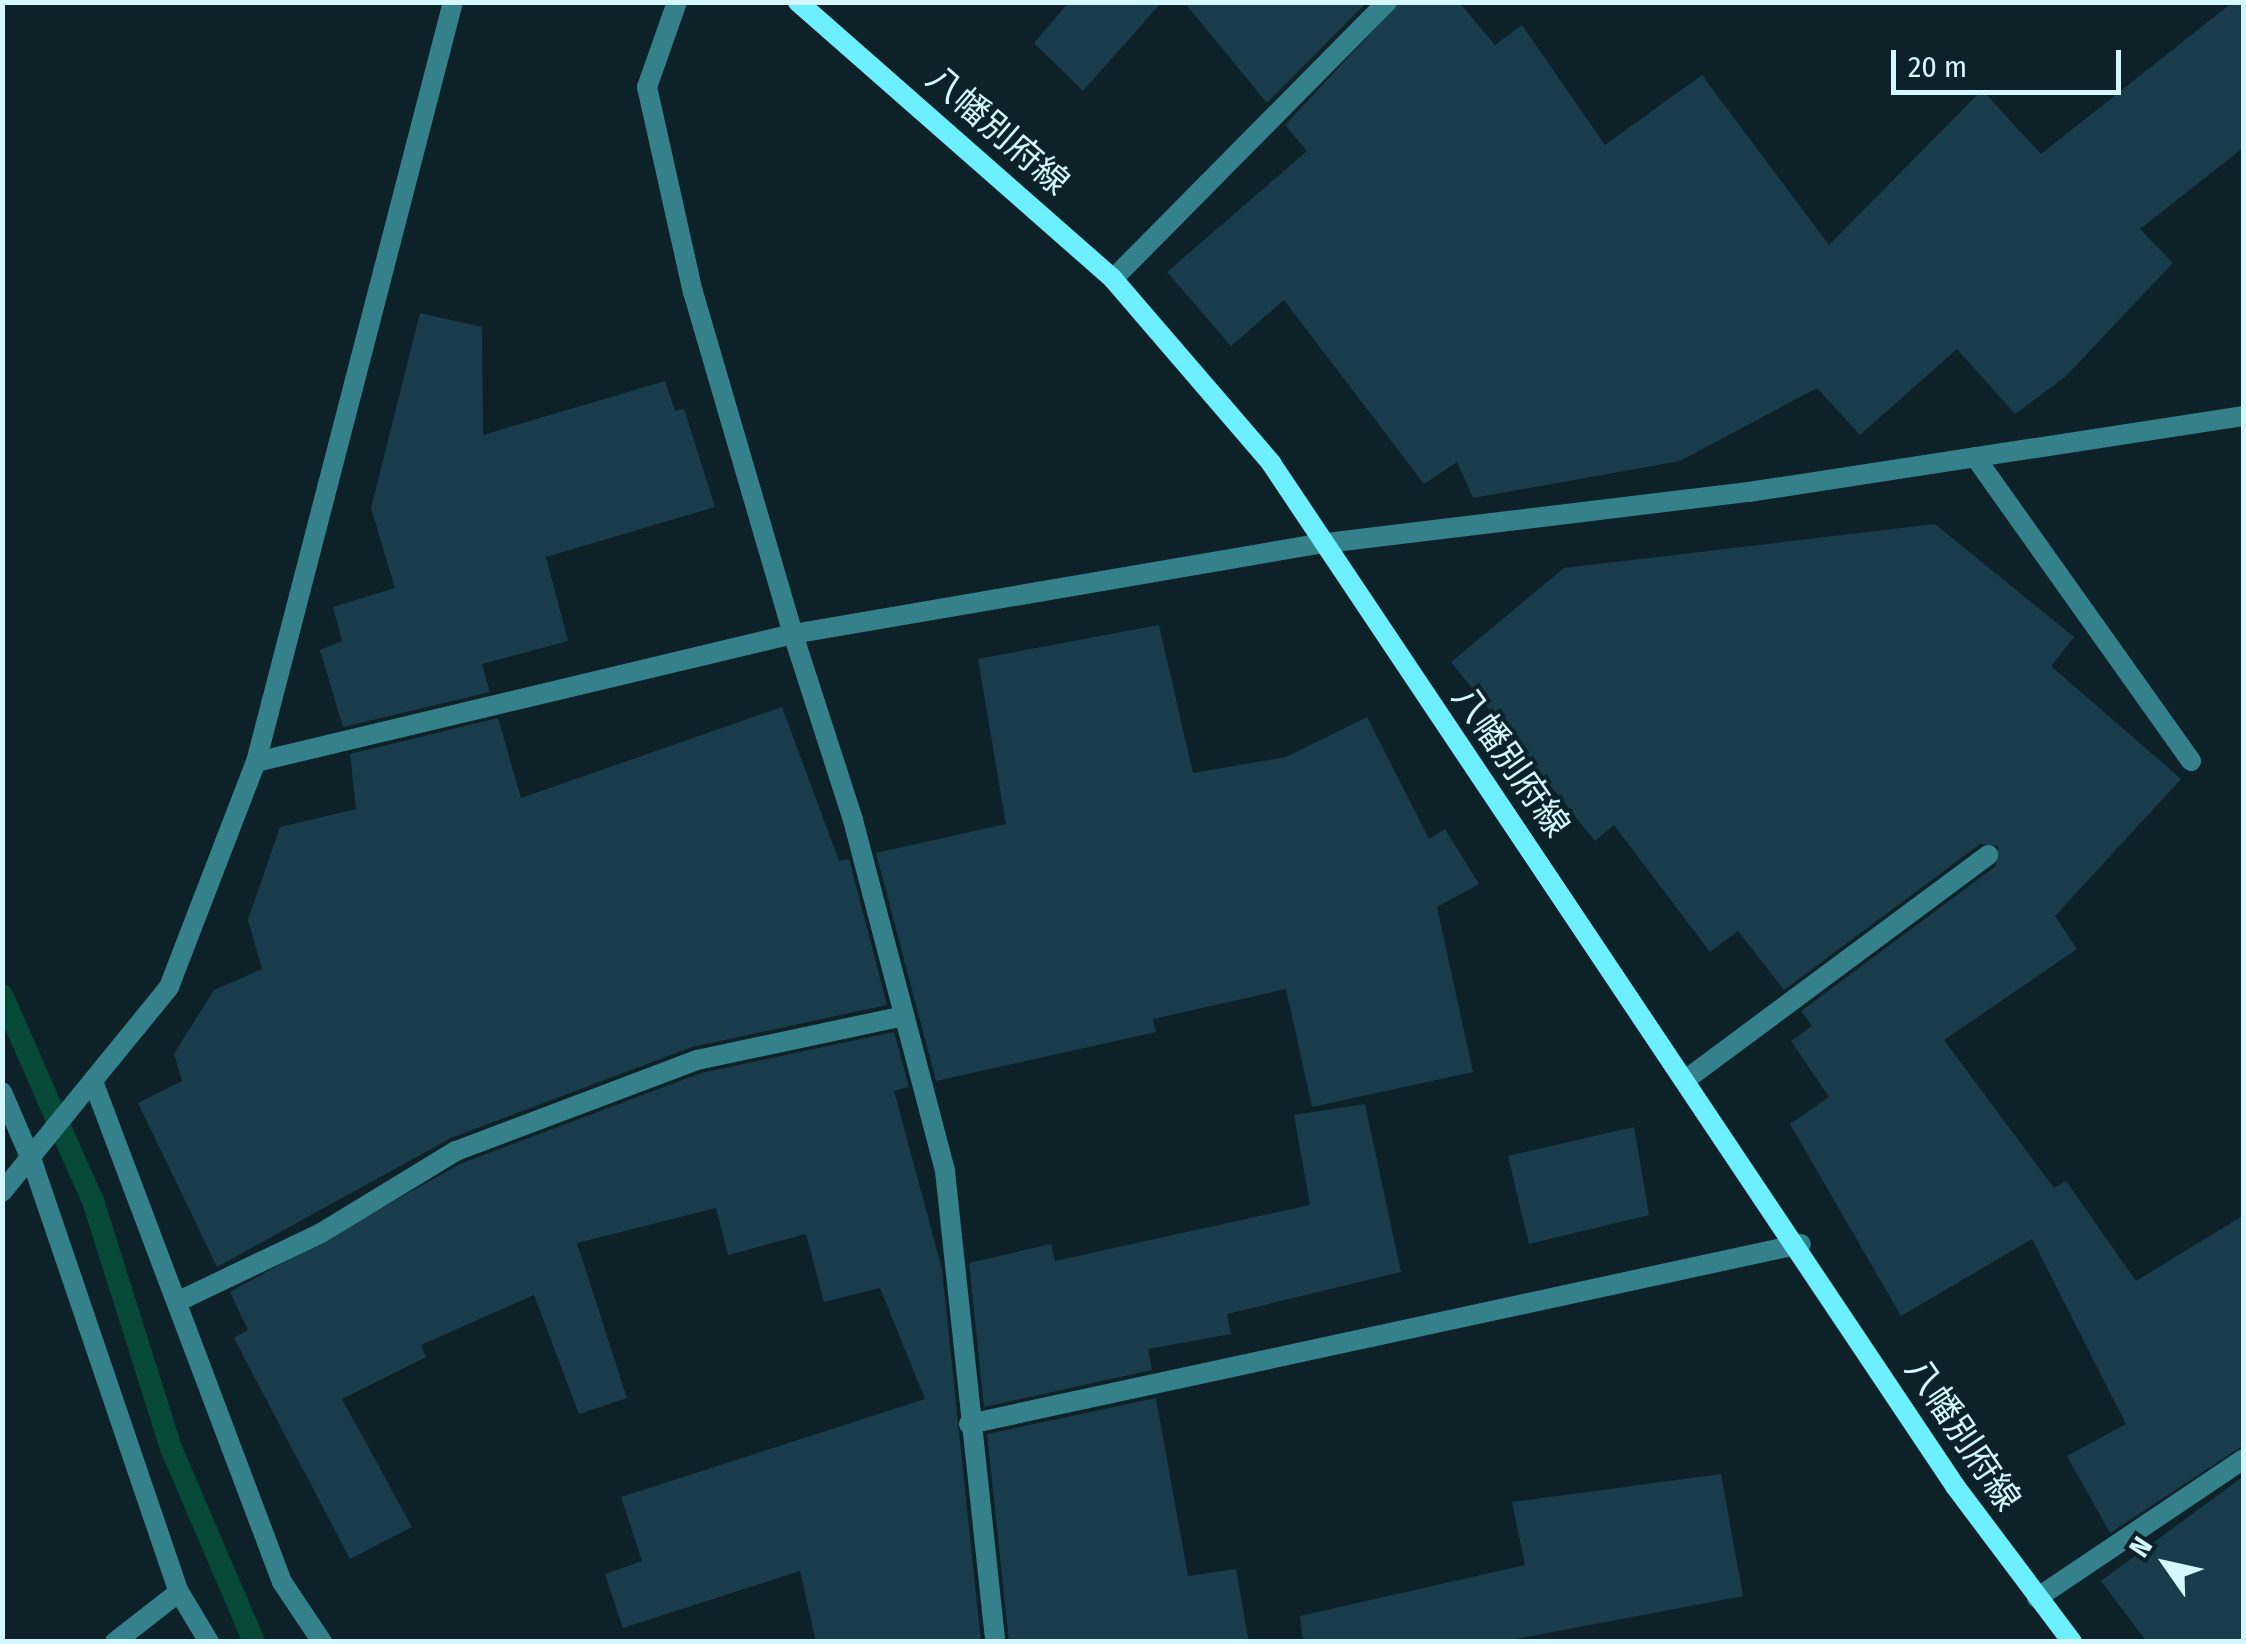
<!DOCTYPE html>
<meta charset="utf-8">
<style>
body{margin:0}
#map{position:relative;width:2246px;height:1644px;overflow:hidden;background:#0d2128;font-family:"Fira Sans Condensed","Noto Sans JP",sans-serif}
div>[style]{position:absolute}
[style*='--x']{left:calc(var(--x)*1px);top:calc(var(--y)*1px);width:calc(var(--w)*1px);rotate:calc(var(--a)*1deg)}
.stream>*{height:22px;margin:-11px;padding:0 11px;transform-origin:11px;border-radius:11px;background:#054936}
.building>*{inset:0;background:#183c4b}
.service>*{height:20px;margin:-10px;padding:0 10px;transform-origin:10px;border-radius:10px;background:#34818c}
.minor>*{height:20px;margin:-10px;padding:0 10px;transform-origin:10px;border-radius:10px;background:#34818c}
.secondary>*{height:20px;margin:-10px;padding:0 10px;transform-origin:10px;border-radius:10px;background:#6cefff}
span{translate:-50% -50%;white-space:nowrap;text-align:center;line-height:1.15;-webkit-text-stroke:8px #0d2128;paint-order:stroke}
.street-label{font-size:35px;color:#d5f7ff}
.frame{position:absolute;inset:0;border:5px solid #d5f7ff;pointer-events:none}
.north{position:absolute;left:2116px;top:1514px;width:100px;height:100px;-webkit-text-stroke:8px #0d2128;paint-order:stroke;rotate:304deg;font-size:28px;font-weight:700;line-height:40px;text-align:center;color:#d5f7ff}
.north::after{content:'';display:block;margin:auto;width:35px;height:45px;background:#d5f7ff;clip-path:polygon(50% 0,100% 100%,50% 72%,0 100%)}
.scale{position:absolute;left:1891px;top:50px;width:230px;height:45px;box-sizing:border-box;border:5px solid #d5f7ff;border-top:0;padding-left:12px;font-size:30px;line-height:35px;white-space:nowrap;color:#d5f7ff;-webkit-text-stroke:8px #0d2128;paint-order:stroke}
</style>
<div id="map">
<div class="stream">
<div style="--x:2;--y:995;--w:228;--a:66.2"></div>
<div style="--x:94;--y:1204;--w:256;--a:72.5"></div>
<div style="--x:171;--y:1448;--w:211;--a:66.8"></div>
</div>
<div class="building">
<div style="clip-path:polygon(1069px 2px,1162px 2px,1083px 91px,1034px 43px)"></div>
<div style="clip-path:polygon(1184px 2px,1367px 2px,1267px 103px)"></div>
<div style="clip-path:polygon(1400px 2px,1459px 2px,1495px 45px,1522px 25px,1605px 145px,1702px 75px,1829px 245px,1982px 90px,2041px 154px,2233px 2px,2244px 2px,2244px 147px,2140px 229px,2173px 263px,2065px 377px,2015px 414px,1957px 349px,1860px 435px,1817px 388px,1680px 461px,1473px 498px,1457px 462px,1424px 484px,1284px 300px,1231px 346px,1167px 272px,1307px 151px,1285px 125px)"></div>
<div style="clip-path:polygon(420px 313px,482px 327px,483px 435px,665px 381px,675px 411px,684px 409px,715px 507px,546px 557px,568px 641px,482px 664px,490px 692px,343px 727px,320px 650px,342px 641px,333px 607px,395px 588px,371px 508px)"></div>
<div style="clip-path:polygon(1935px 524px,2074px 637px,2051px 666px,2181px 779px,2055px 916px,2077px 949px,1944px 1040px,2054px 1188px,2066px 1181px,2136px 1281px,2244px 1215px,2244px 1445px,2110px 1533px,2067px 1456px,2126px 1424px,2032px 1239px,1901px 1316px,1790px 1124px,1829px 1097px,1791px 1041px,1812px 1026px,1801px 1011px,1996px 866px,1998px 846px,1980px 844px,1784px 990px,1738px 931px,1710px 952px,1614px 825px,1595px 841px,1451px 662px,1564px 568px)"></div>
<div style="clip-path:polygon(1159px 625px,1193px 773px,1286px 757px,1367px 717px,1429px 839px,1445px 829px,1479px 884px,1437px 907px,1473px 1072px,1312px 1107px,1286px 989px,1153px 1019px,1156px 1032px,936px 1081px,876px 853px,1006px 824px,978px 659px)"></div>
<div style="clip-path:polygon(782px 707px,839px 861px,849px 859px,887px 1005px,692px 1047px,451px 1138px,217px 1267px,138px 1103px,182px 1081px,174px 1054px,214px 990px,262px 969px,248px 920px,280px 827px,356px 809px,350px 754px,498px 718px,521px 798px)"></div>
<div style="clip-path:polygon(894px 1032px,909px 1087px,894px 1091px,942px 1269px,981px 1642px,816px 1642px,800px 1571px,623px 1628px,605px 1574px,642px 1561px,621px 1497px,925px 1399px,880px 1288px,824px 1302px,806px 1234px,728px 1255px,716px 1208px,577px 1243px,627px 1398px,579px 1414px,534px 1295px,421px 1345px,426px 1357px,342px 1399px,412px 1527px,350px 1559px,234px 1338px,248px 1330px,230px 1292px,462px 1163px,701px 1073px)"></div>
<div style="clip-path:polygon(1365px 1104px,1401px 1272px,1227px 1314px,1231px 1334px,1148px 1349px,1152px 1370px,984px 1407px,969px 1263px,1051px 1244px,1055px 1261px,1310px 1205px,1294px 1115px)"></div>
<div style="clip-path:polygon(1634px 1127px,1649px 1215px,1529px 1244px,1508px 1156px)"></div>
<div style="clip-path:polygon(1156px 1398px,1188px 1576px,1236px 1569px,1249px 1642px,1009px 1642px,987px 1434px)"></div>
<div style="clip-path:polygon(1721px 1474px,1743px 1596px,1500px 1642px,1303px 1642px,1300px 1616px,1525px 1565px,1512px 1502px)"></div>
<div style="clip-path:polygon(2244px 1476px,2244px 1642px,2147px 1642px,2101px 1581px)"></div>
</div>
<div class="service">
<div style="--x:677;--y:2;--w:90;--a:109.4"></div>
<div style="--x:647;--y:87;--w:210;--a:77.4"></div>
<div style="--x:693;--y:292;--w:356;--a:73.7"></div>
<div style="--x:2;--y:1092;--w:78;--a:66.7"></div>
</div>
<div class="minor">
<div style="--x:1113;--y:279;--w:390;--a:-45.3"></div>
<div style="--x:1975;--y:457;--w:373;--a:54.6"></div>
<div style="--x:793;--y:634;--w:195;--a:72.1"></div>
<div style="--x:853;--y:820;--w:363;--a:75.3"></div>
<div style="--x:945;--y:1171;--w:474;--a:83.9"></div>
<div style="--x:256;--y:762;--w:552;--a:-13.41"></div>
<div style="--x:793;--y:634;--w:533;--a:-9.73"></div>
<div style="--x:1318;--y:544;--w:434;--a:-6.9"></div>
<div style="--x:1749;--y:492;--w:501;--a:-8.73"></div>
<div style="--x:1688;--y:1078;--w:374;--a:-36.6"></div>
<div style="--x:94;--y:1084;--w:532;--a:69.32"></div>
<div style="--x:282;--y:1582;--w:72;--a:56.3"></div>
<div style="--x:33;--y:1164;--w:452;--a:71.2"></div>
<div style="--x:179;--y:1592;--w:58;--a:59"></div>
<div style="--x:2;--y:1192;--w:264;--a:-50.8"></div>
<div style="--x:169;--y:987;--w:241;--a:-68.9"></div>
<div style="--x:256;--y:762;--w:785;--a:-75.47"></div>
<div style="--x:179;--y:1301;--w:157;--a:-25.6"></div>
<div style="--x:321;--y:1233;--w:158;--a:-31.3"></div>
<div style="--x:456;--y:1151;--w:258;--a:-20.7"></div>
<div style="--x:697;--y:1060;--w:212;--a:-12"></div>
<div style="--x:969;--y:1424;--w:851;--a:-12.21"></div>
<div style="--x:2037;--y:1598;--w:249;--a:-33.9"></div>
<div style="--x:115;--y:1642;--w:81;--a:-38"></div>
</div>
<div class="secondary">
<div style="--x:798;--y:2;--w:419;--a:41.3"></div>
<div style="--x:1113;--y:279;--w:243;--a:49.3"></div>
<div style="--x:1271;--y:463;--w:1231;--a:56.23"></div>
<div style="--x:1955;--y:1486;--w:195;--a:53.1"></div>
</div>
<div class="street-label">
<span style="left:998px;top:130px;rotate:41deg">八幡別府線</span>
<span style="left:1511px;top:761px;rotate:55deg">八幡別府線</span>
<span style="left:1963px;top:1434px;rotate:56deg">八幡別府線</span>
</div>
<div class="frame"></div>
<div class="north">N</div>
<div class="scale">20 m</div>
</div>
